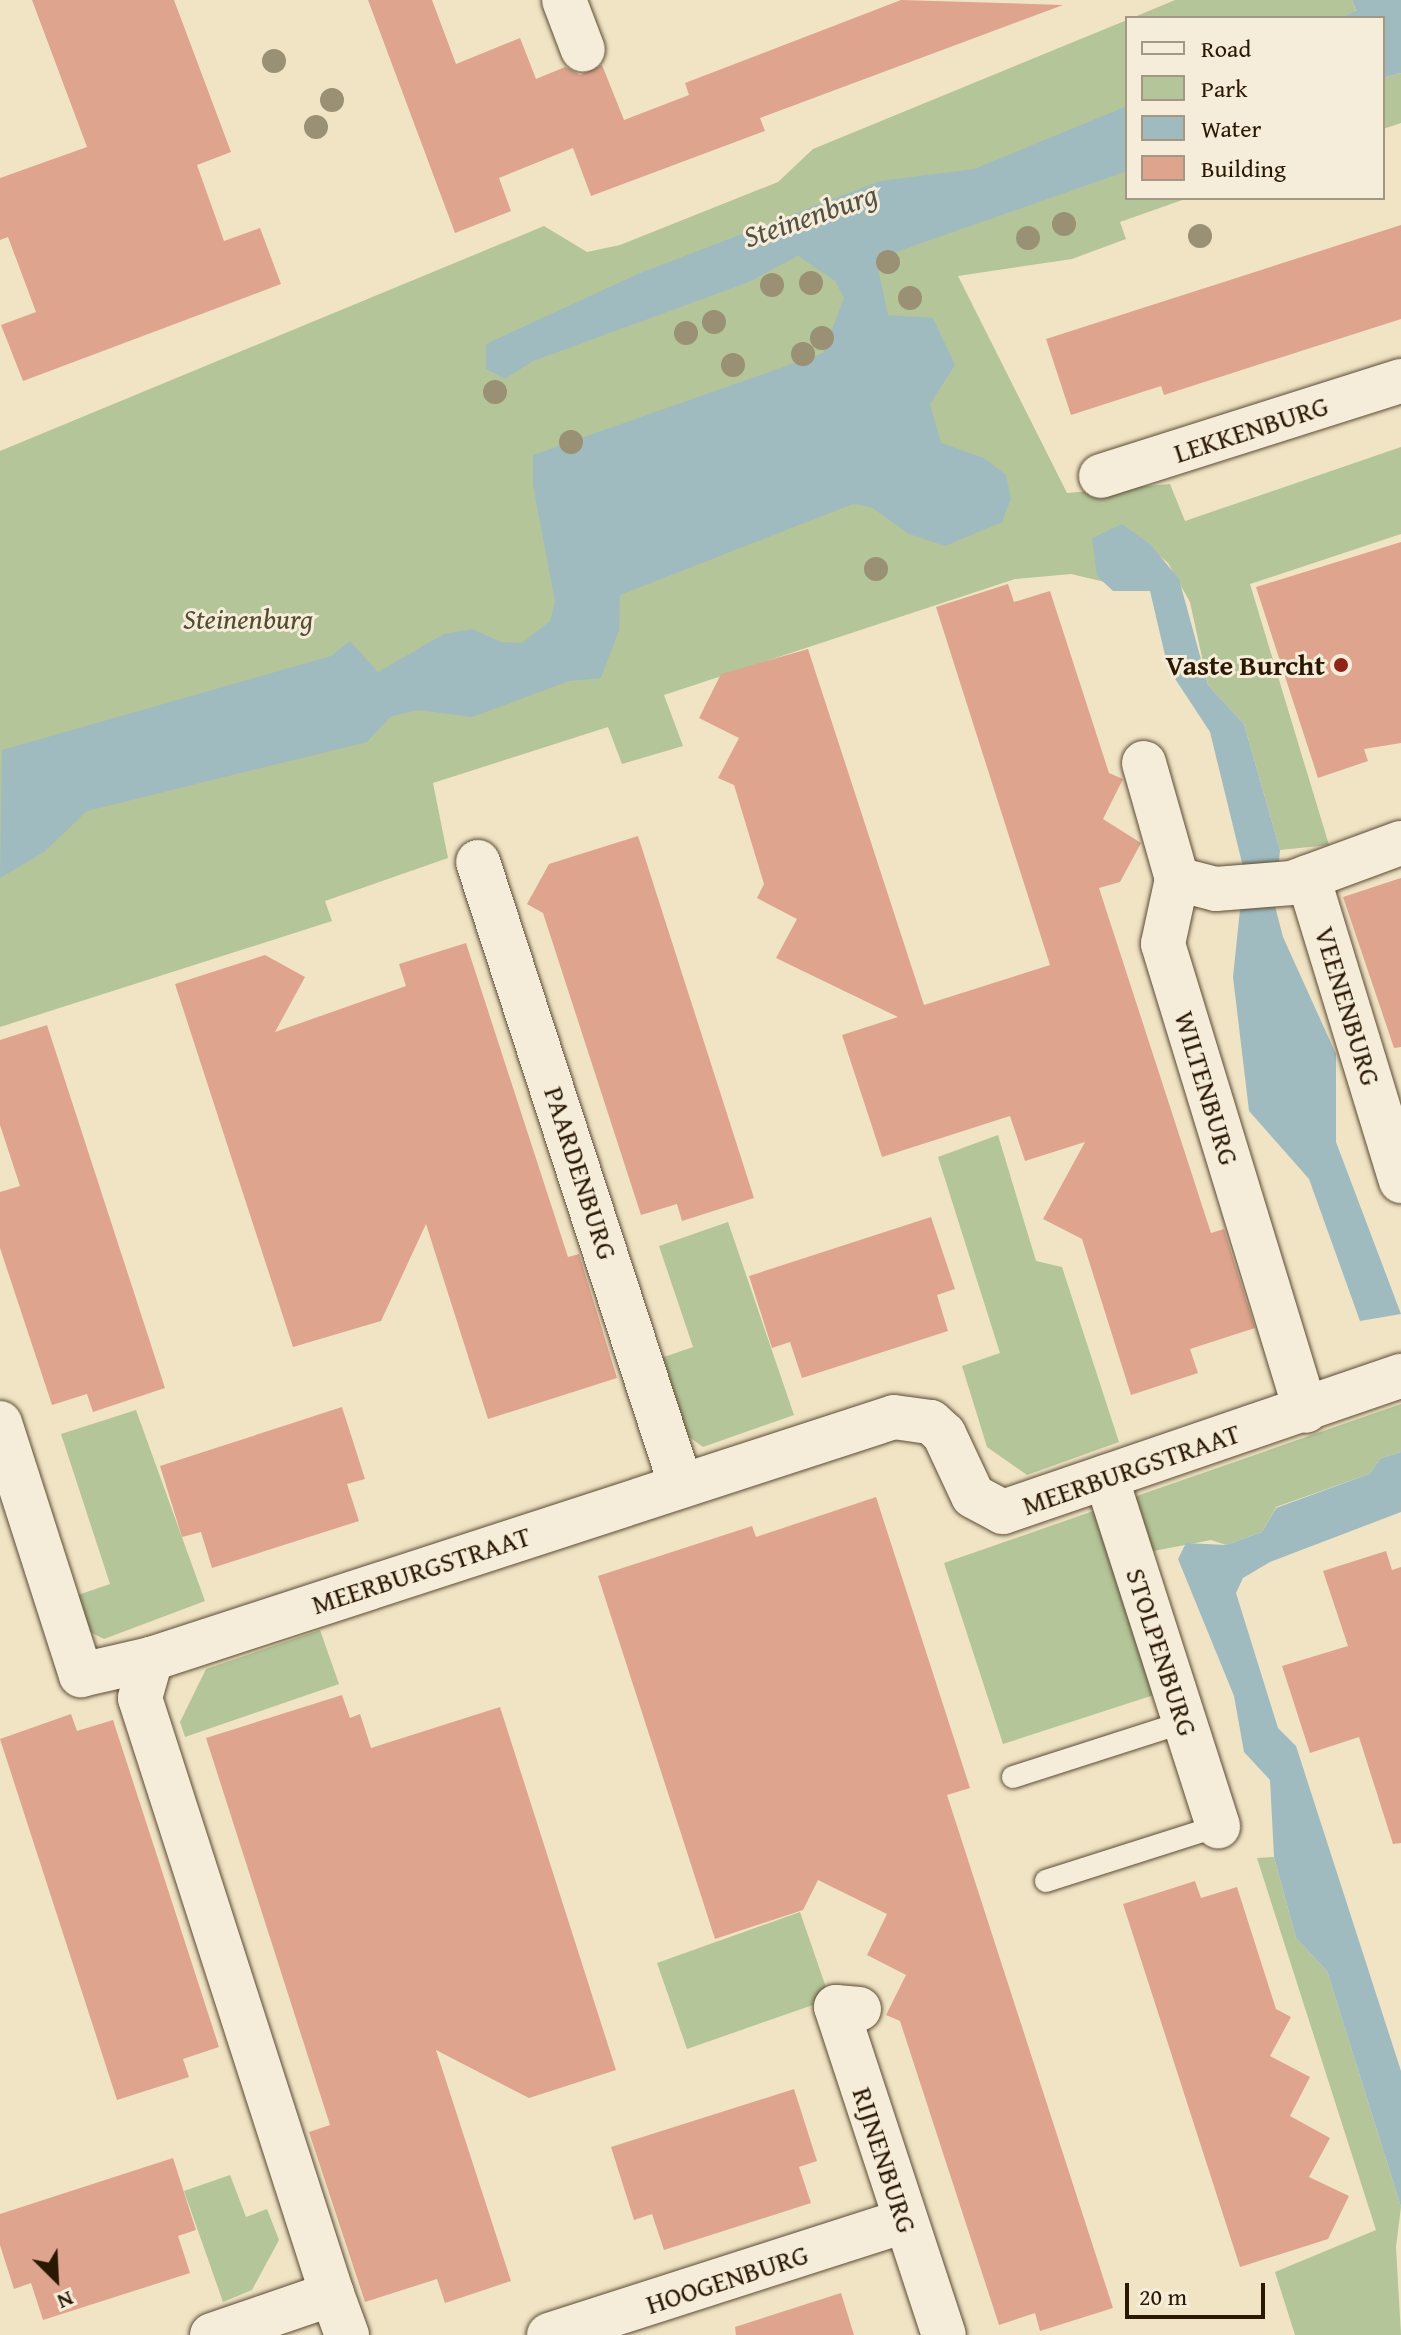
<!DOCTYPE html>
<style>
body{margin:0}
#map{position:relative;width:1401px;height:2335px;overflow:hidden;background:#f0e4c5;font-family:"Gentium Book Plus",serif}
div>[style]{position:absolute}
[style*='--x']{left:calc(var(--x)*1px);top:calc(var(--y)*1px);width:calc(var(--w)*1px);rotate:calc(var(--a)*1deg)}
.green>*{inset:0;background:#b4c599}
.water>*{inset:0;background:#a0bbc0}
.building>*{inset:0;background:#dfa48e}
.roads{filter:drop-shadow(0 0 2px #5c4b34) drop-shadow(0 0 2px #5c4b34)}
.service>*{height:22px;margin:-11px;padding:0 11px;transform-origin:11px;border-radius:11px;background:#f5edd9}
.minor>*{height:44px;margin:-22px;padding:0 22px;transform-origin:22px;border-radius:22px;background:#f5edd9}
.trees>*{width:24px;height:24px;margin:-12px;border-radius:50%;background:#9a9073}
.dots>*{width:22px;height:22px;translate:-50% -50%;box-sizing:border-box;border:4px solid #f5edd9;border-radius:50%}
span{translate:-50% -50%;white-space:nowrap;text-align:center;line-height:1.15;-webkit-text-stroke:6px #f5edd9;paint-order:stroke}
.street-label{font-size:28px;color:#2a1803}
.park-label{font-size:28px;color:#534c30;font-style:italic}
.poi-label{font-size:28px;color:#2a1803;font-weight:700}
.right{translate:-100% -50%;text-align:right}
.water-label{font-size:30px;color:#535145;font-style:italic}
.legend{position:absolute;left:1125px;top:16px;width:260px;height:184px;box-sizing:border-box;background:#f5edd9;border:2px solid #a49883;margin:0;padding:10px 14px;list-style:none;font-size:24px;color:#2a1803}
.legend li{display:flex;align-items:center;gap:16px;height:40px}
.legend b{width:40px;border:2px solid #a49883}
.north{position:absolute;left:16px;top:2239px;width:80px;height:80px;-webkit-text-stroke:6px #f5edd9;paint-order:stroke;rotate:156deg;font-size:22px;font-weight:700;line-height:32px;text-align:center;color:#2a1803}
.north::after{content:'';display:block;margin:auto;width:28px;height:36px;background:#2a1803;clip-path:polygon(50% 0,100% 100%,50% 72%,0 100%)}
.scale{position:absolute;left:1125px;top:2283px;width:140px;height:36px;box-sizing:border-box;border:4px solid #2a1803;border-top:0;padding-left:10px;font-size:24px;line-height:28px;white-space:nowrap;color:#2a1803;-webkit-text-stroke:6px #f5edd9;paint-order:stroke}
</style>
<div id="map">
<div class="green">
<div style="clip-path:polygon(1175px 0,1352px 0,1358px 18px,1132px 18px)"></div>
<div style="clip-path:polygon(1127px 20px,1127px 198px,1188px 198px,1120px 222px,1126px 239px,1072px 259px,958px 276px,1067px 493px,1170px 484px,1185px 521px,1401px 447px,1401px 534px,1250px 584px,1329px 845px,1280px 850px,1244px 724px,1208px 685px,1190px 602px,1168px 563px,1122px 524px,1097px 575px,1105px 582px,1071px 574px,1015px 579px,664px 695px,683px 746px,622px 764px,608px 727px,433px 783px,448px 858px,325px 901px,332px 921px,0 1027px,0 451px,544px 226px,587px 252px,620px 245px,778px 182px,813px 149px)"></div>
<div style="clip-path:polygon(1401px 73px,1401px 123px,1383px 129px,1383px 78px)"></div>
<div style="clip-path:polygon(998px 1135px,1036px 1261px,1062px 1267px,1119px 1442px,1027px 1475px,987px 1447px,962px 1366px,1000px 1353px,938px 1157px)"></div>
<div style="clip-path:polygon(728px 1222px,794px 1415px,703px 1447px,688px 1436px,661px 1358px,693px 1347px,659px 1246px)"></div>
<div style="clip-path:polygon(1401px 1404px,1401px 1452px,1381px 1458px,1369px 1474px,1276px 1507px,1262px 1532px,1226px 1545px,1211px 1540px,1112px 1559px,1157px 1694px,1003px 1744px,944px 1563px)"></div>
<div style="clip-path:polygon(136px 1410px,205px 1601px,104px 1639px,88px 1631px,78px 1595px,110px 1584px,61px 1434px)"></div>
<div style="clip-path:polygon(320px 1630px,339px 1684px,185px 1737px,180px 1722px,206px 1669px)"></div>
<div style="clip-path:polygon(1274px 1857px,1296px 1938px,1327px 1971px,1401px 2207px,1396px 2247px,1401px 2335px,1295px 2335px,1275px 2272px,1376px 2230px,1257px 1858px)"></div>
<div style="clip-path:polygon(800px 1912px,830px 1999px,687px 2049px,657px 1963px)"></div>
<div style="clip-path:polygon(230px 2175px,246px 2217px,267px 2209px,279px 2240px,252px 2290px,223px 2302px,184px 2191px)"></div>
</div>
<div class="water">
<div style="clip-path:polygon(1352px 0,1401px 0,1401px 73px,1383px 78px,1383px 18px,1341px 18px,1356px 11px)"></div>
<div style="clip-path:polygon(1127px 106px,1127px 171px,876px 259px,888px 315px,933px 318px,955px 365px,930px 404px,941px 443px,984px 458px,1006px 475px,1011px 499px,1002px 522px,945px 546px,909px 534px,871px 507px,853px 504px,620px 595px,619px 630px,601px 678px,569px 681px,472px 717px,418px 710px,390px 717px,367px 742px,87px 811px,44px 852px,0 878px,2px 750px,331px 656px,350px 641px,378px 672px,444px 634px,472px 629px,501px 642px,522px 643px,550px 621px,555px 602px,533px 485px,533px 455px,823px 353px,844px 298px,835px 281px,798px 256px,749px 282px,533px 361px,505px 379px,486px 369px,486px 344px,638px 274px,880px 181px,974px 169px)"></div>
<div style="clip-path:polygon(1122px 524px,1151px 545px,1179px 579px,1208px 685px,1244px 724px,1280px 850px,1275px 906px,1283px 937px,1336px 1054px,1336px 1142px,1401px 1314px,1360px 1321px,1309px 1179px,1249px 1111px,1233px 977px,1244px 871px,1210px 732px,1168px 668px,1150px 591px,1113px 591px,1097px 576px,1092px 538px)"></div>
<div style="clip-path:polygon(1401px 1452px,1401px 1512px,1270px 1562px,1243px 1578px,1236px 1593px,1278px 1728px,1296px 1746px,1401px 2071px,1401px 2207px,1327px 1971px,1296px 1938px,1274px 1857px,1270px 1780px,1244px 1752px,1234px 1696px,1178px 1559px,1186px 1543px,1226px 1545px,1262px 1532px,1276px 1508px,1369px 1474px,1381px 1458px)"></div>
</div>
<div class="building">
<div style="clip-path:polygon(32px 0,174px 0,231px 152px,197px 165px,224px 241px,260px 228px,281px 284px,23px 381px,1px 325px,36px 312px,8px 237px,0 240px,0 178px,87px 147px)"></div>
<div style="clip-path:polygon(368px 0,432px 0,456px 64px,520px 38px,536px 79px,565px 67px,580px 75px,602px 65px,624px 120px,689px 95px,685px 83px,901px 0,1063px 5px,760px 118px,765px 131px,591px 196px,573px 148px,499px 178px,511px 211px,455px 233px)"></div>
<div style="clip-path:polygon(1401px 225px,1401px 319px,1164px 395px,1161px 386px,1071px 415px,1046px 339px)"></div>
<div style="clip-path:polygon(1401px 542px,1401px 743px,1364px 749px,1368px 761px,1318px 778px,1256px 587px)"></div>
<div style="clip-path:polygon(1008px 584px,1014px 602px,1050px 591px,1109px 773px,1123px 779px,1103px 819px,1141px 843px,1120px 882px,1099px 888px,1211px 1233px,1224px 1229px,1255px 1328px,1190px 1349px,1198px 1373px,1131px 1395px,1082px 1239px,1043px 1219px,1085px 1142px,1025px 1161px,1010px 1116px,882px 1157px,842px 1035px,898px 1017px,776px 958px,797px 919px,757px 898px,764px 884px,734px 785px,718px 778px,739px 738px,699px 718px,721px 674px,808px 649px,924px 1005px,1050px 965px,936px 607px)"></div>
<div style="clip-path:polygon(638px 836px,754px 1198px,682px 1221px,677px 1204px,641px 1215px,543px 913px,527px 904px,549px 864px)"></div>
<div style="clip-path:polygon(1401px 878px,1401px 1047px,1394px 1048px,1343px 897px)"></div>
<div style="clip-path:polygon(466px 943px,568px 1257px,579px 1254px,617px 1378px,488px 1419px,426px 1224px,381px 1321px,293px 1347px,175px 984px,265px 955px,305px 977px,275px 1032px,406px 986px,399px 964px)"></div>
<div style="clip-path:polygon(47px 1025px,165px 1388px,93px 1412px,87px 1394px,52px 1405px,0 1248px,0 1192px,20px 1186px,0 1125px,0 1040px)"></div>
<div style="clip-path:polygon(931px 1217px,955px 1289px,937px 1295px,948px 1331px,802px 1378px,790px 1342px,772px 1348px,749px 1276px)"></div>
<div style="clip-path:polygon(342px 1407px,365px 1479px,347px 1484px,359px 1521px,212px 1568px,201px 1532px,182px 1537px,160px 1466px)"></div>
<div style="clip-path:polygon(876px 1497px,970px 1788px,947px 1795px,1113px 2308px,1040px 2331px,1035px 2313px,999px 2325px,900px 2021px,886px 2015px,906px 1975px,867px 1955px,887px 1914px,818px 1880px,803px 1910px,715px 1939px,598px 1576px,752px 1526px,756px 1537px)"></div>
<div style="clip-path:polygon(1386px 1551px,1392px 1570px,1401px 1567px,1401px 1843px,1393px 1844px,1359px 1737px,1310px 1753px,1282px 1666px,1348px 1646px,1323px 1571px)"></div>
<div style="clip-path:polygon(342px 1695px,350px 1718px,360px 1714px,371px 1748px,500px 1707px,616px 2070px,529px 2098px,436px 2050px,511px 2281px,445px 2303px,437px 2279px,365px 2302px,309px 2132px,330px 2125px,206px 1738px)"></div>
<div style="clip-path:polygon(71px 1714px,77px 1731px,113px 1720px,219px 2047px,183px 2059px,189px 2077px,117px 2100px,0 1739px)"></div>
<div style="clip-path:polygon(1195px 1881px,1201px 1898px,1237px 1887px,1276px 2009px,1291px 2017px,1270px 2056px,1310px 2077px,1290px 2116px,1330px 2138px,1309px 2177px,1349px 2196px,1328px 2239px,1240px 2267px,1123px 1904px)"></div>
<div style="clip-path:polygon(794px 2089px,817px 2161px,799px 2167px,811px 2203px,664px 2250px,652px 2214px,634px 2220px,611px 2147px)"></div>
<div style="clip-path:polygon(173px 2158px,196px 2230px,178px 2236px,190px 2273px,43px 2320px,31px 2283px,14px 2289px,0 2245px,0 2214px)"></div>
<div style="clip-path:polygon(841px 2293px,854px 2335px,736px 2335px,735px 2327px)"></div>
</div>
<div class="roads">
<div class="service">
<div style="--x:1013;--y:1777;--w:180;--a:-17.8"></div>
<div style="--x:1046;--y:1881;--w:181;--a:-17.7"></div>
</div>
<div class="minor">
<div style="--x:564;--y:0;--w:53;--a:69.2"></div>
<div style="--x:1101;--y:476;--w:315;--a:-17.6"></div>
<div style="--x:1144;--y:763;--w:121;--a:74.1"></div>
<div style="--x:1177;--y:879;--w:66;--a:102.2"></div>
<div style="--x:1163;--y:944;--w:488;--a:73"></div>
<div style="--x:478;--y:862;--w:656;--a:71.98"></div>
<div style="--x:1308;--y:877;--w:318;--a:73"></div>
<div style="--x:1177;--y:879;--w:40;--a:14.4"></div>
<div style="--x:1216;--y:889;--w:76;--a:-4.5"></div>
<div style="--x:1292;--y:883;--w:116;--a:-20.2"></div>
<div style="--x:0;--y:1423;--w:265;--a:72.2"></div>
<div style="--x:81;--y:1675;--w:72;--a:-12.9"></div>
<div style="--x:1106;--y:1477;--w:367;--a:72.2"></div>
<div style="--x:859;--y:2009;--w:23;--a:-175"></div>
<div style="--x:836;--y:2007;--w:345;--a:71.8"></div>
<div style="--x:332;--y:2294;--w:44;--a:69.9"></div>
<div style="--x:212;--y:2335;--w:127;--a:-18.9"></div>
<div style="--x:332;--y:2294;--w:626;--a:-107.86"></div>
<div style="--x:140;--y:1698;--w:41;--a:-74.2"></div>
<div style="--x:151;--y:1659;--w:781;--a:-18.04"></div>
<div style="--x:894;--y:1417;--w:37;--a:8"></div>
<div style="--x:931;--y:1422;--w:18;--a:43"></div>
<div style="--x:944;--y:1434;--w:68;--a:64.9"></div>
<div style="--x:973;--y:1496;--w:34;--a:28"></div>
<div style="--x:1003;--y:1512;--w:421;--a:-18.9"></div>
<div style="--x:549;--y:2335;--w:373;--a:-17.8"></div>
</div>
</div>
<div class="trees">
<div style="left:274px;top:61px"></div>
<div style="left:332px;top:100px"></div>
<div style="left:316px;top:127px"></div>
<div style="left:1064px;top:224px"></div>
<div style="left:1200px;top:236px"></div>
<div style="left:1028px;top:238px"></div>
<div style="left:888px;top:262px"></div>
<div style="left:811px;top:283px"></div>
<div style="left:772px;top:285px"></div>
<div style="left:910px;top:298px"></div>
<div style="left:714px;top:322px"></div>
<div style="left:686px;top:333px"></div>
<div style="left:822px;top:338px"></div>
<div style="left:803px;top:354px"></div>
<div style="left:733px;top:365px"></div>
<div style="left:495px;top:392px"></div>
<div style="left:571px;top:442px"></div>
<div style="left:876px;top:569px"></div>
</div>
<div class="dots">
<div style="left:1341px;top:665px;background:#8f2418"></div>
</div>
<div class="street-label">
<span style="left:1251px;top:429px;rotate:-18deg">LEKKENBURG</span>
<span style="left:1348px;top:1006px;rotate:73deg">VEENENBURG</span>
<span style="left:1207px;top:1088px;rotate:73deg">WILTENBURG</span>
<span style="left:581px;top:1173px;rotate:72deg">PAARDENBURG</span>
<span style="left:1131px;top:1469px;rotate:-19deg">MEERBURGSTRAAT</span>
<span style="left:421px;top:1570px;rotate:-18deg">MEERBURGSTRAAT</span>
<span style="left:1162px;top:1652px;rotate:72deg">STOLPENBURG</span>
<span style="left:885px;top:2160px;rotate:72deg">RIJNENBURG</span>
<span style="left:727px;top:2279px;rotate:-18deg">HOOGENBURG</span>
</div>
<div class="park-label">
<span style="left:248px;top:619px">Steinenburg</span>
</div>
<div class="poi-label">
<span class="right" style="left:1325px;top:665px">Vaste Burcht</span>
</div>
<div class="water-label">
<span style="left:810px;top:215px;rotate:-19deg">Steinenburg</span>
</div>
<ul class="legend">
<li><b style="height:10px;background:#f5edd9"></b>Road</li>
<li><b style="height:22px;background:#b4c599"></b>Park</li>
<li><b style="height:22px;background:#a0bbc0"></b>Water</li>
<li><b style="height:22px;background:#dfa48e"></b>Building</li>
</ul>
<div class="north">N</div>
<div class="scale">20 m</div>
</div>
